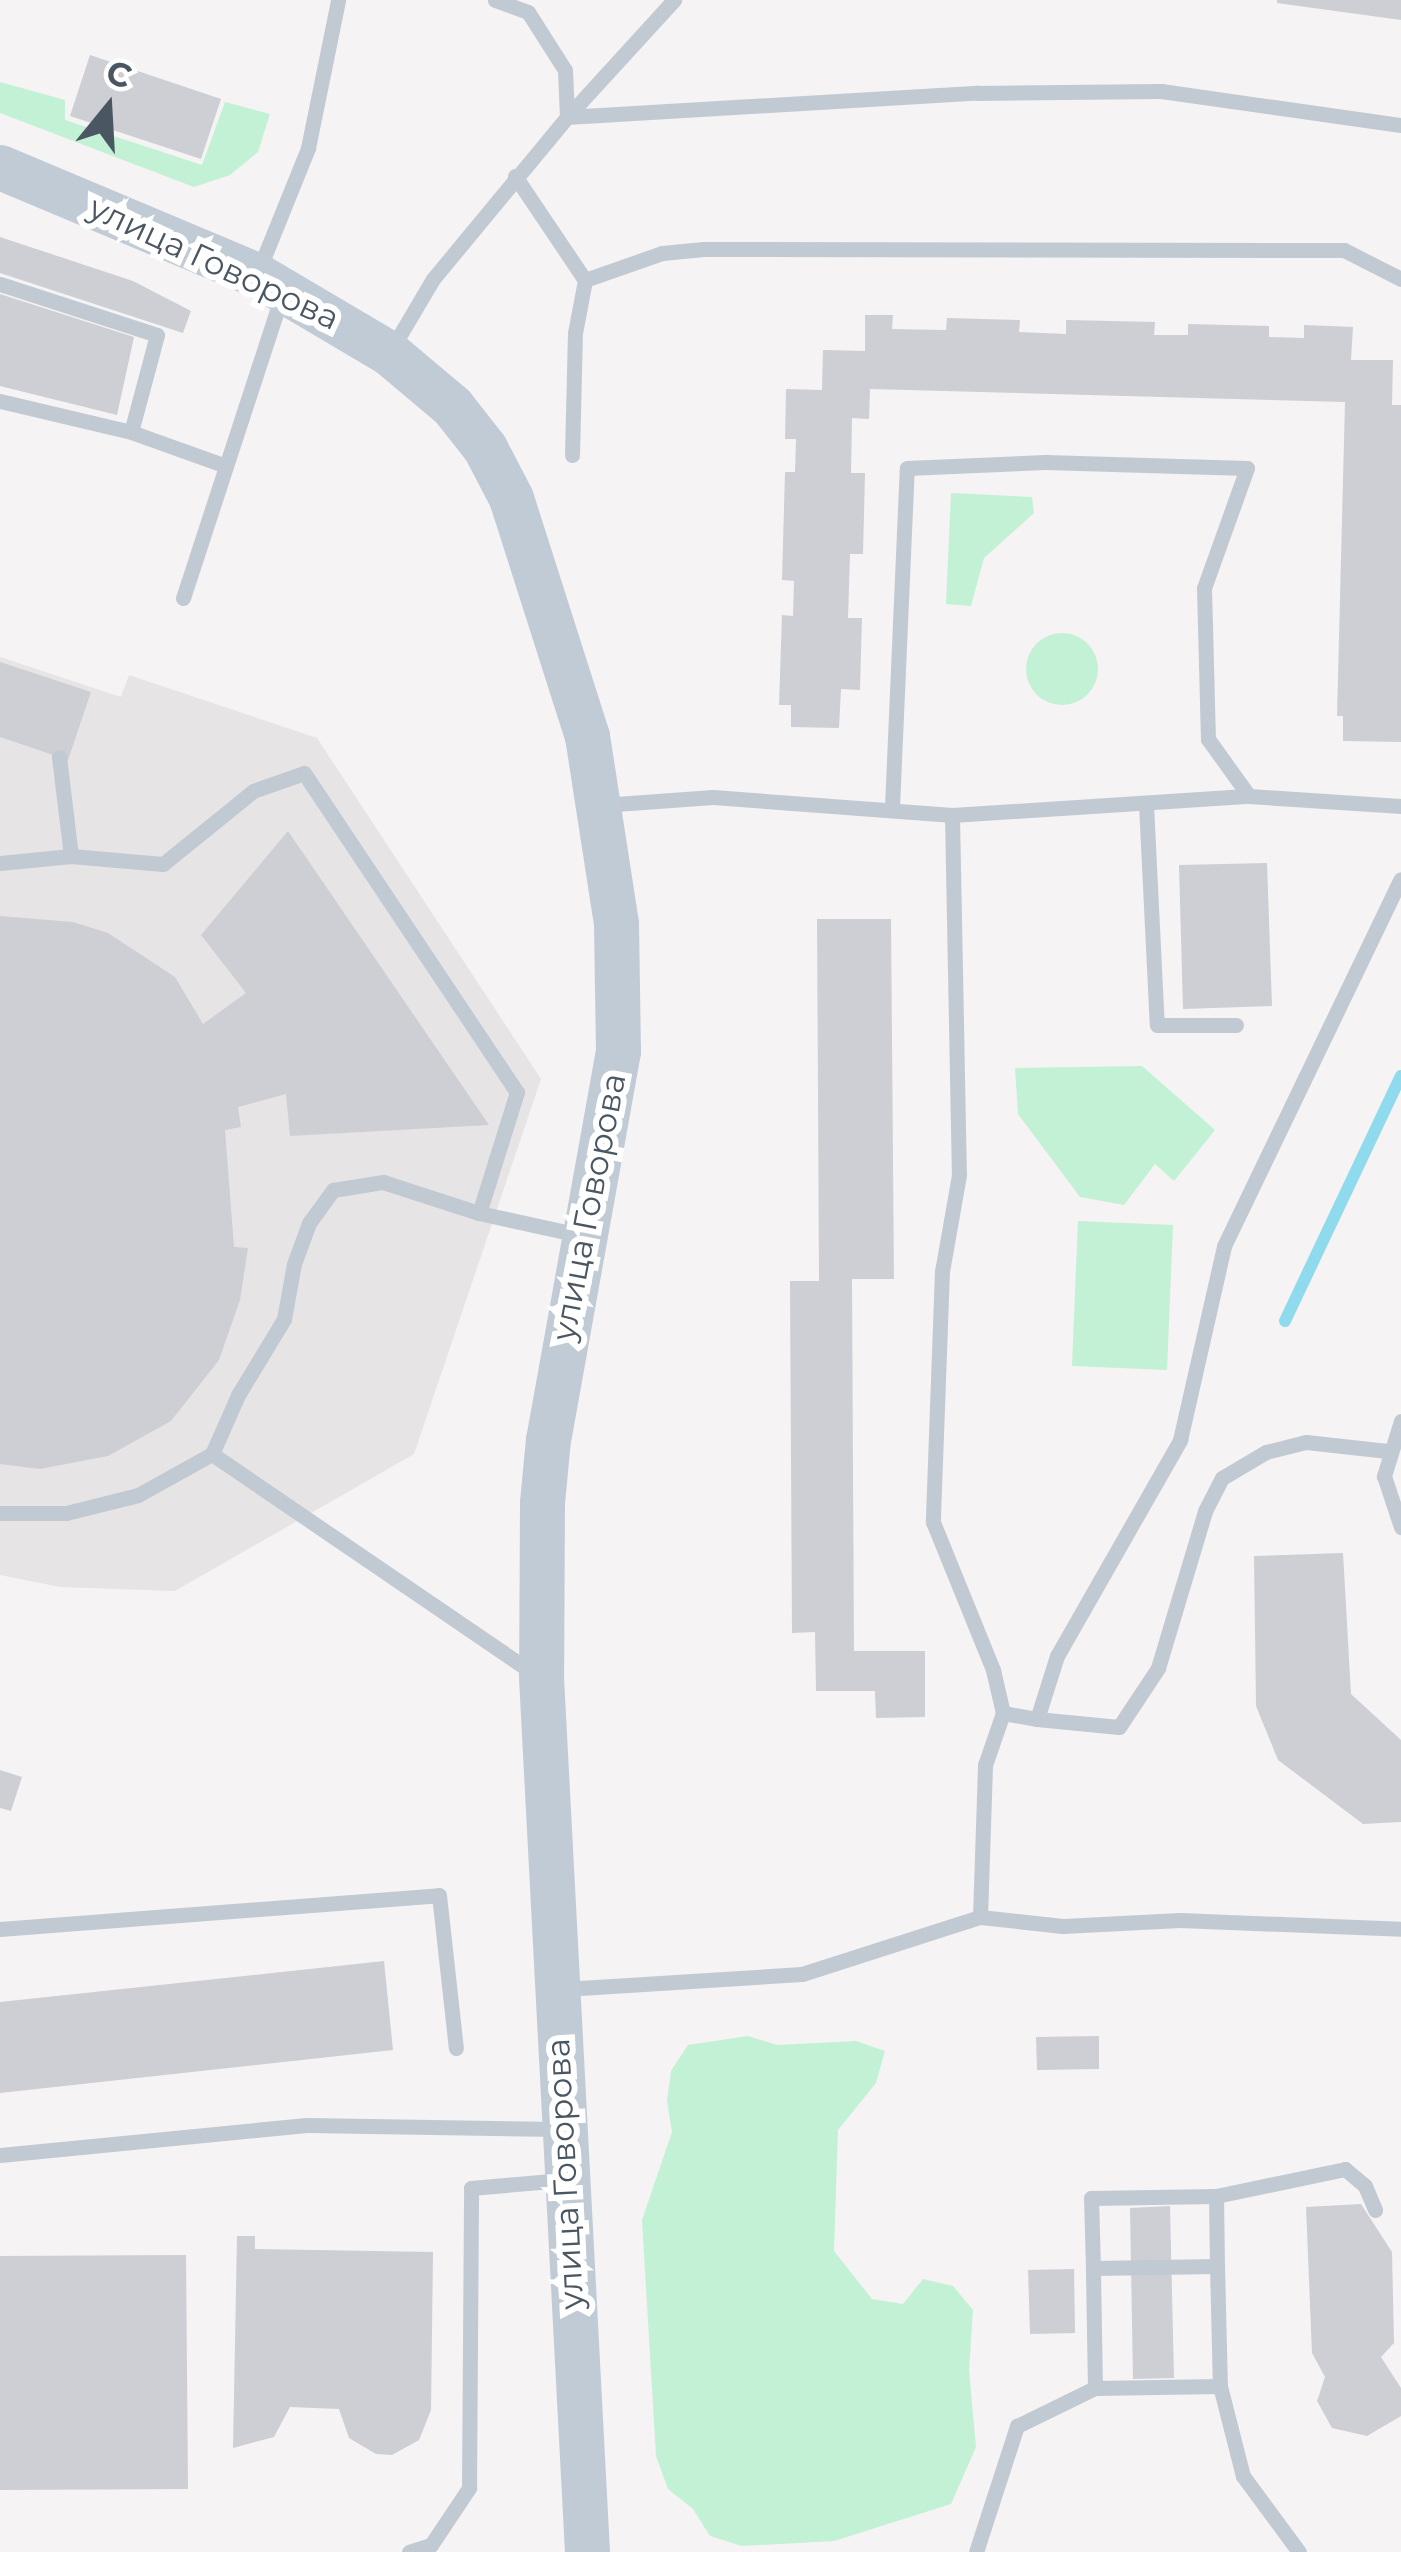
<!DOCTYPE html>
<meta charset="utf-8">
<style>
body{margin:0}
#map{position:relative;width:1401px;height:2552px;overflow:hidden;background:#f5f3f3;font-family:Montserrat,sans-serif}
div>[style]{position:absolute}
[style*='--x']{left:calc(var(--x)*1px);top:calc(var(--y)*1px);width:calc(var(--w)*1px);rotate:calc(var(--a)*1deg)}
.education>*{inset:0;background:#e6e4e5}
.green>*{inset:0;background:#c3f1d5}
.round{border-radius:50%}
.stream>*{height:12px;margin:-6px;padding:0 6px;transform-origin:6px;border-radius:6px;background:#90daee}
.building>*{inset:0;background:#cdcfd5}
.lane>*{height:15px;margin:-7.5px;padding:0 7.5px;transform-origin:7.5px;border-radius:7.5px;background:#c1cad2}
.secondary>*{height:45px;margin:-22.5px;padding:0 22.5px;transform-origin:22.5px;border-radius:22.5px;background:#c1cbd6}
span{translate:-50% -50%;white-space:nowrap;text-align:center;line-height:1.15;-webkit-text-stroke:12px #fff;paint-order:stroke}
.street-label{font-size:33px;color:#4a5661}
.north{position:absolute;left:48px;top:48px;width:120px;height:120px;-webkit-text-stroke:9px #fff;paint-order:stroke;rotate:18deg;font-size:33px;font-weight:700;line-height:48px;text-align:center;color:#4a5661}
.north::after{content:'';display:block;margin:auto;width:42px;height:54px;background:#4a5661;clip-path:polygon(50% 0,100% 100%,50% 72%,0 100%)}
</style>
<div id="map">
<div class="education">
<div style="clip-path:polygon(0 657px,121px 697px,129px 675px,317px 738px,541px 1079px,414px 1454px,175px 1591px,60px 1587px,0 1575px)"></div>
</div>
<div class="green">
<div style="clip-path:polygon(0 82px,65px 100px,65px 120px,202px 165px,225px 102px,270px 114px,258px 152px,230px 175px,194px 187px,0 113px)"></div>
<div style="clip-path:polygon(951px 493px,1032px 497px,1034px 513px,984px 558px,971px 606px,946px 604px)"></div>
<div class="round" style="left:1026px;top:633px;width:72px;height:72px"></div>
<div style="clip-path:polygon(1142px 1066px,1215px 1130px,1174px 1181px,1155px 1164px,1124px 1205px,1080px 1197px,1018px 1114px,1015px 1068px)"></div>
<div style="clip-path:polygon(1078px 1221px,1173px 1225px,1167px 1370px,1072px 1366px)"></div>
<div style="clip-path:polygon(748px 2036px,777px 2045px,856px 2041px,885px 2051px,876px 2083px,838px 2130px,834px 2251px,872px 2299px,903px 2304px,923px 2279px,953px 2286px,973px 2310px,969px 2370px,976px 2447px,951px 2504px,834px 2541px,742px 2546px,710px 2536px,693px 2509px,668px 2489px,656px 2456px,642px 2220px,672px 2132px,667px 2101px,671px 2071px,688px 2045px)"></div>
</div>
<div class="stream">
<div style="--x:1285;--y:1321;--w:271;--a:-64.7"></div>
</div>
<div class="building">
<div style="clip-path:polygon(1277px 0,1401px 0,1401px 20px,1277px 3px)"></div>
<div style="clip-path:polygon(90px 55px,221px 99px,201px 159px,70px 116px)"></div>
<div style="clip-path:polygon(0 237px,133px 281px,191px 311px,183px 333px,0 273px)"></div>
<div style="clip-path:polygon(0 294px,134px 337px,117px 415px,0 386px)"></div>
<div style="clip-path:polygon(865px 315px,893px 315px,892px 329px,946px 330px,947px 318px,1020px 320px,1019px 332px,1066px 334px,1066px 320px,1155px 322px,1154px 335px,1188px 335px,1188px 324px,1269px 326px,1269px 337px,1304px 338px,1304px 325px,1353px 327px,1351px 360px,1393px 360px,1392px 405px,1401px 405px,1401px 742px,1343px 741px,1343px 716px,1337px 716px,1345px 402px,870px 389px,869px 419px,852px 418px,851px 473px,865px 473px,863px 554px,850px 554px,848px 618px,862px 618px,860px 690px,841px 689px,839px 728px,791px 727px,791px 705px,779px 705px,782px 615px,793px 616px,794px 581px,782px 580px,785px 472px,795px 472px,796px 439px,785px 439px,786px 389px,822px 390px,823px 350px,865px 351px)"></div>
<div style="clip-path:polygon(0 662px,91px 692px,68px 760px,0 737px)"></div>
<div style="clip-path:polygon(288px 831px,489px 1125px,290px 1136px,286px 1094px,238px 1107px,241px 1127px,225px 1130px,234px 1247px,248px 1248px,240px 1300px,219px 1360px,171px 1421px,108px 1456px,40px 1469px,0 1464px,0 916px,73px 922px,108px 933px,175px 977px,203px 1024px,246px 993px,201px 935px)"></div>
<div style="clip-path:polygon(1267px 863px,1272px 1006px,1183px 1009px,1179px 865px)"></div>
<div style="clip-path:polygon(817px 919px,891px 919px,894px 1279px,852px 1279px,854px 1651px,925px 1651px,925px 1717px,876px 1718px,875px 1691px,816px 1691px,815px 1632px,792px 1633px,790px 1281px,819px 1281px)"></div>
<div style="clip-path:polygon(1343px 1553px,1351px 1694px,1401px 1740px,1401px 1822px,1363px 1824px,1278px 1760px,1256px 1706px,1254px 1556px)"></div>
<div style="clip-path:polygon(0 1770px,22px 1777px,11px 1811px,0 1808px)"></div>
<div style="clip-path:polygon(384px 1961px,393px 2050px,0 2093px,0 2002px)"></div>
<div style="clip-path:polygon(1099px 2036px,1099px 2069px,1037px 2070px,1036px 2037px)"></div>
<div style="clip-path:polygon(1361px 2204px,1392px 2252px,1394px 2343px,1381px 2357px,1401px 2388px,1401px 2416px,1367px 2436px,1332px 2428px,1317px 2401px,1325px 2377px,1312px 2353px,1306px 2207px)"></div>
<div style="clip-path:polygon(1170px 2206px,1174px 2378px,1133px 2379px,1130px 2208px)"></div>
<div style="clip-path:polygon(237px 2236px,255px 2236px,255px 2249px,433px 2252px,431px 2410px,419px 2440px,392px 2455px,376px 2454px,349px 2438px,339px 2409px,290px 2407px,274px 2437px,233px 2448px)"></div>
<div style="clip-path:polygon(186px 2255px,188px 2489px,0 2490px,0 2256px)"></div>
<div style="clip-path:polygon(1074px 2269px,1075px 2333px,1030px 2334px,1028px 2270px)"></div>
</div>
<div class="lane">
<div style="--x:495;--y:0;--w:35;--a:20"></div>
<div style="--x:528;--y:12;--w:69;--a:57.5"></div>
<div style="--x:565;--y:70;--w:47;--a:87.6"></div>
<div style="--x:567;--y:117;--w:159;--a:-47.6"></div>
<div style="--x:515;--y:176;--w:125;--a:56.1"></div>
<div style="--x:585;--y:280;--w:82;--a:-19.3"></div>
<div style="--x:662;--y:253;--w:42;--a:-5.4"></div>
<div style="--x:704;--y:249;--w:640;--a:0.09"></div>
<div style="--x:1344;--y:250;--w:64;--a:27"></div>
<div style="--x:258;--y:272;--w:134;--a:-68"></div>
<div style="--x:308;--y:148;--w:151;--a:-78.5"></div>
<div style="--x:0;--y:284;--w:165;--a:18"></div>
<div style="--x:157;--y:335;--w:100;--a:105"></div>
<div style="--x:131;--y:432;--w:101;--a:19.7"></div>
<div style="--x:391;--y:350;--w:82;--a:-59.4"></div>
<div style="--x:433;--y:279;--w:210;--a:-50.4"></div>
<div style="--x:567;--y:117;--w:411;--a:-3.4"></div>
<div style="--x:977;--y:93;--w:184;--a:-0.6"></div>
<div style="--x:1161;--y:91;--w:242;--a:8.1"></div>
<div style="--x:0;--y:401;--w:135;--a:13.3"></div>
<div style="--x:572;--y:455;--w:122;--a:-88.6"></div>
<div style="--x:575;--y:333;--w:54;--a:-79.3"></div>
<div style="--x:183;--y:598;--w:316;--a:-71.9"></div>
<div style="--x:59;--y:757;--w:100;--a:83.1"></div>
<div style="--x:1146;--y:804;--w:221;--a:87.2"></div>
<div style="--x:1157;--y:1025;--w:79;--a:0"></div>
<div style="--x:602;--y:805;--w:111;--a:-4.1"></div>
<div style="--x:713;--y:797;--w:240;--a:4.3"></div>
<div style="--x:952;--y:815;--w:298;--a:-3.7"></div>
<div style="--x:1249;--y:796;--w:152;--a:3.8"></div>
<div style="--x:892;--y:807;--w:339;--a:-87.5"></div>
<div style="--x:907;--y:468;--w:138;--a:-2.5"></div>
<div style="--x:1045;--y:462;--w:202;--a:1.7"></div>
<div style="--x:1247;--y:468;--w:127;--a:109.7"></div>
<div style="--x:1204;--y:588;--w:151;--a:88.5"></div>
<div style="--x:1208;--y:739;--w:70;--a:54.3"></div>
<div style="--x:952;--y:815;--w:360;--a:88.9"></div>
<div style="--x:959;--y:1175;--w:97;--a:100"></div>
<div style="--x:942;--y:1271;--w:251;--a:92.1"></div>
<div style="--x:933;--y:1522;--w:160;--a:67.9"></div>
<div style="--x:993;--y:1670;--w:44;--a:76.9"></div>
<div style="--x:1003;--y:1713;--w:35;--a:10"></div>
<div style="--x:1037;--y:1719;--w:66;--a:-72.4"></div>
<div style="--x:1057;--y:1656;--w:249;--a:-60.3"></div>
<div style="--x:1180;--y:1440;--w:199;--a:-77.2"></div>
<div style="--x:1224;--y:1246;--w:407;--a:-64.3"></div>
<div style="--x:0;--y:863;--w:71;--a:-5.6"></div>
<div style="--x:71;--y:856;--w:92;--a:5"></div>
<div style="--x:163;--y:864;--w:116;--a:-39"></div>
<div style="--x:253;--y:791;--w:54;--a:-19.4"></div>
<div style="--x:304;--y:773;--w:384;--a:56.3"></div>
<div style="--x:517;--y:1092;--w:127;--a:107.4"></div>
<div style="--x:1401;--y:1421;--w:58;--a:107.2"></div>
<div style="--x:1384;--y:1476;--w:54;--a:71.6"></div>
<div style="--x:212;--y:1454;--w:387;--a:34.3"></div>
<div style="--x:0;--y:1513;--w:66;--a:0"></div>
<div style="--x:66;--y:1513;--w:74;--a:-14"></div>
<div style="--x:138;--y:1495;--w:85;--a:-29"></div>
<div style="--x:212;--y:1454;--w:64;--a:-66.2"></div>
<div style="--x:238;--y:1395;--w:89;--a:-58.8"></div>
<div style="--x:284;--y:1319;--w:56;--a:-79.7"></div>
<div style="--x:294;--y:1264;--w:44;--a:-69.9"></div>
<div style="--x:309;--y:1223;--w:41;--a:-54"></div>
<div style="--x:333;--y:1190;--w:51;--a:-9.1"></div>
<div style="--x:383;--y:1182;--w:101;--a:17.9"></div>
<div style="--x:479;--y:1213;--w:102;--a:12.4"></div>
<div style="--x:1037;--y:1719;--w:82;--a:5.6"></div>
<div style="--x:1119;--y:1727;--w:71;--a:-56.5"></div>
<div style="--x:1158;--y:1668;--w:164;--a:-73.3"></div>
<div style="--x:1205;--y:1511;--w:37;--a:-63"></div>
<div style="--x:1222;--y:1478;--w:51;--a:-30.6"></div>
<div style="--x:1266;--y:1452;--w:41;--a:-14"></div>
<div style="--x:1306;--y:1442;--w:82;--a:6.3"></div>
<div style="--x:980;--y:1917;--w:152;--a:-88.1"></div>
<div style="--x:985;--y:1765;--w:55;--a:-70.9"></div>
<div style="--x:0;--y:1929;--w:440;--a:-4.4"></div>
<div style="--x:439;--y:1895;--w:154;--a:83.7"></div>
<div style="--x:564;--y:1989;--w:238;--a:-3.6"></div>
<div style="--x:802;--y:1974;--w:187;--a:-17.8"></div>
<div style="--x:980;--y:1917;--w:83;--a:6.2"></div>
<div style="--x:1063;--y:1926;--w:117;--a:-2.9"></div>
<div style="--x:1180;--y:1920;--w:221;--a:2.3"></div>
<div style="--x:0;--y:2155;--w:308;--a:-5.6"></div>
<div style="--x:307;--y:2125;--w:253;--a:0.9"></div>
<div style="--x:1216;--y:2196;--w:70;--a:89.2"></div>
<div style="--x:1093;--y:2268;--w:70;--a:-91.6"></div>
<div style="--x:1091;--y:2198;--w:125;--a:-0.9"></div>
<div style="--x:1216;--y:2196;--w:132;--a:-11.8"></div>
<div style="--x:1345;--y:2169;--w:26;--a:40"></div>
<div style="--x:1365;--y:2186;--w:26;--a:67"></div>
<div style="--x:1095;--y:2388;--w:120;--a:-91"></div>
<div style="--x:1093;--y:2268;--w:124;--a:-0.9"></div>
<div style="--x:1217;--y:2266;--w:120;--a:88.6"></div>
<div style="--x:409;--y:2552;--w:23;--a:-18"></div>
<div style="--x:431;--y:2545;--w:69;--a:-56.3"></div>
<div style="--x:469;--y:2488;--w:300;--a:-89.6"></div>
<div style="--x:471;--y:2188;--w:92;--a:-5"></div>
<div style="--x:976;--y:2552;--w:133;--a:-72"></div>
<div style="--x:1017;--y:2426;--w:87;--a:-26"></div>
<div style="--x:1095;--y:2388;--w:125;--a:-0.9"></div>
<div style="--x:1220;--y:2386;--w:93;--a:75.7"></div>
<div style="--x:1243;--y:2476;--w:94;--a:53.6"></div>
</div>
<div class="secondary">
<div style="--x:0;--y:167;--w:279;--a:22.8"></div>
<div style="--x:257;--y:275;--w:153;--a:30.6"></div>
<div style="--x:389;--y:353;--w:82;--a:40.1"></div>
<div style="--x:452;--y:406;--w:53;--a:51.8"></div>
<div style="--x:485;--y:448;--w:56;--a:62.5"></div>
<div style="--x:511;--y:498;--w:250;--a:72.3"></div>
<div style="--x:587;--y:736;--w:190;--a:81.2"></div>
<div style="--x:616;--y:924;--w:127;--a:89.1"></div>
<div style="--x:618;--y:1051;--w:394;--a:100.2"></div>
<div style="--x:548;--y:1439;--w:64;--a:95.4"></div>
<div style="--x:542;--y:1503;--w:174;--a:90.3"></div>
<div style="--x:541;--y:1677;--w:876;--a:86.99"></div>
</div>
<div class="street-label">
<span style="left:214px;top:263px;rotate:25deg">улица Говорова</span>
<span style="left:589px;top:1207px;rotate:-79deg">улица Говорова</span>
<span style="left:565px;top:2174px;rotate:-93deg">улица Говорова</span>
</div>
<div class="north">С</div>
</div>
